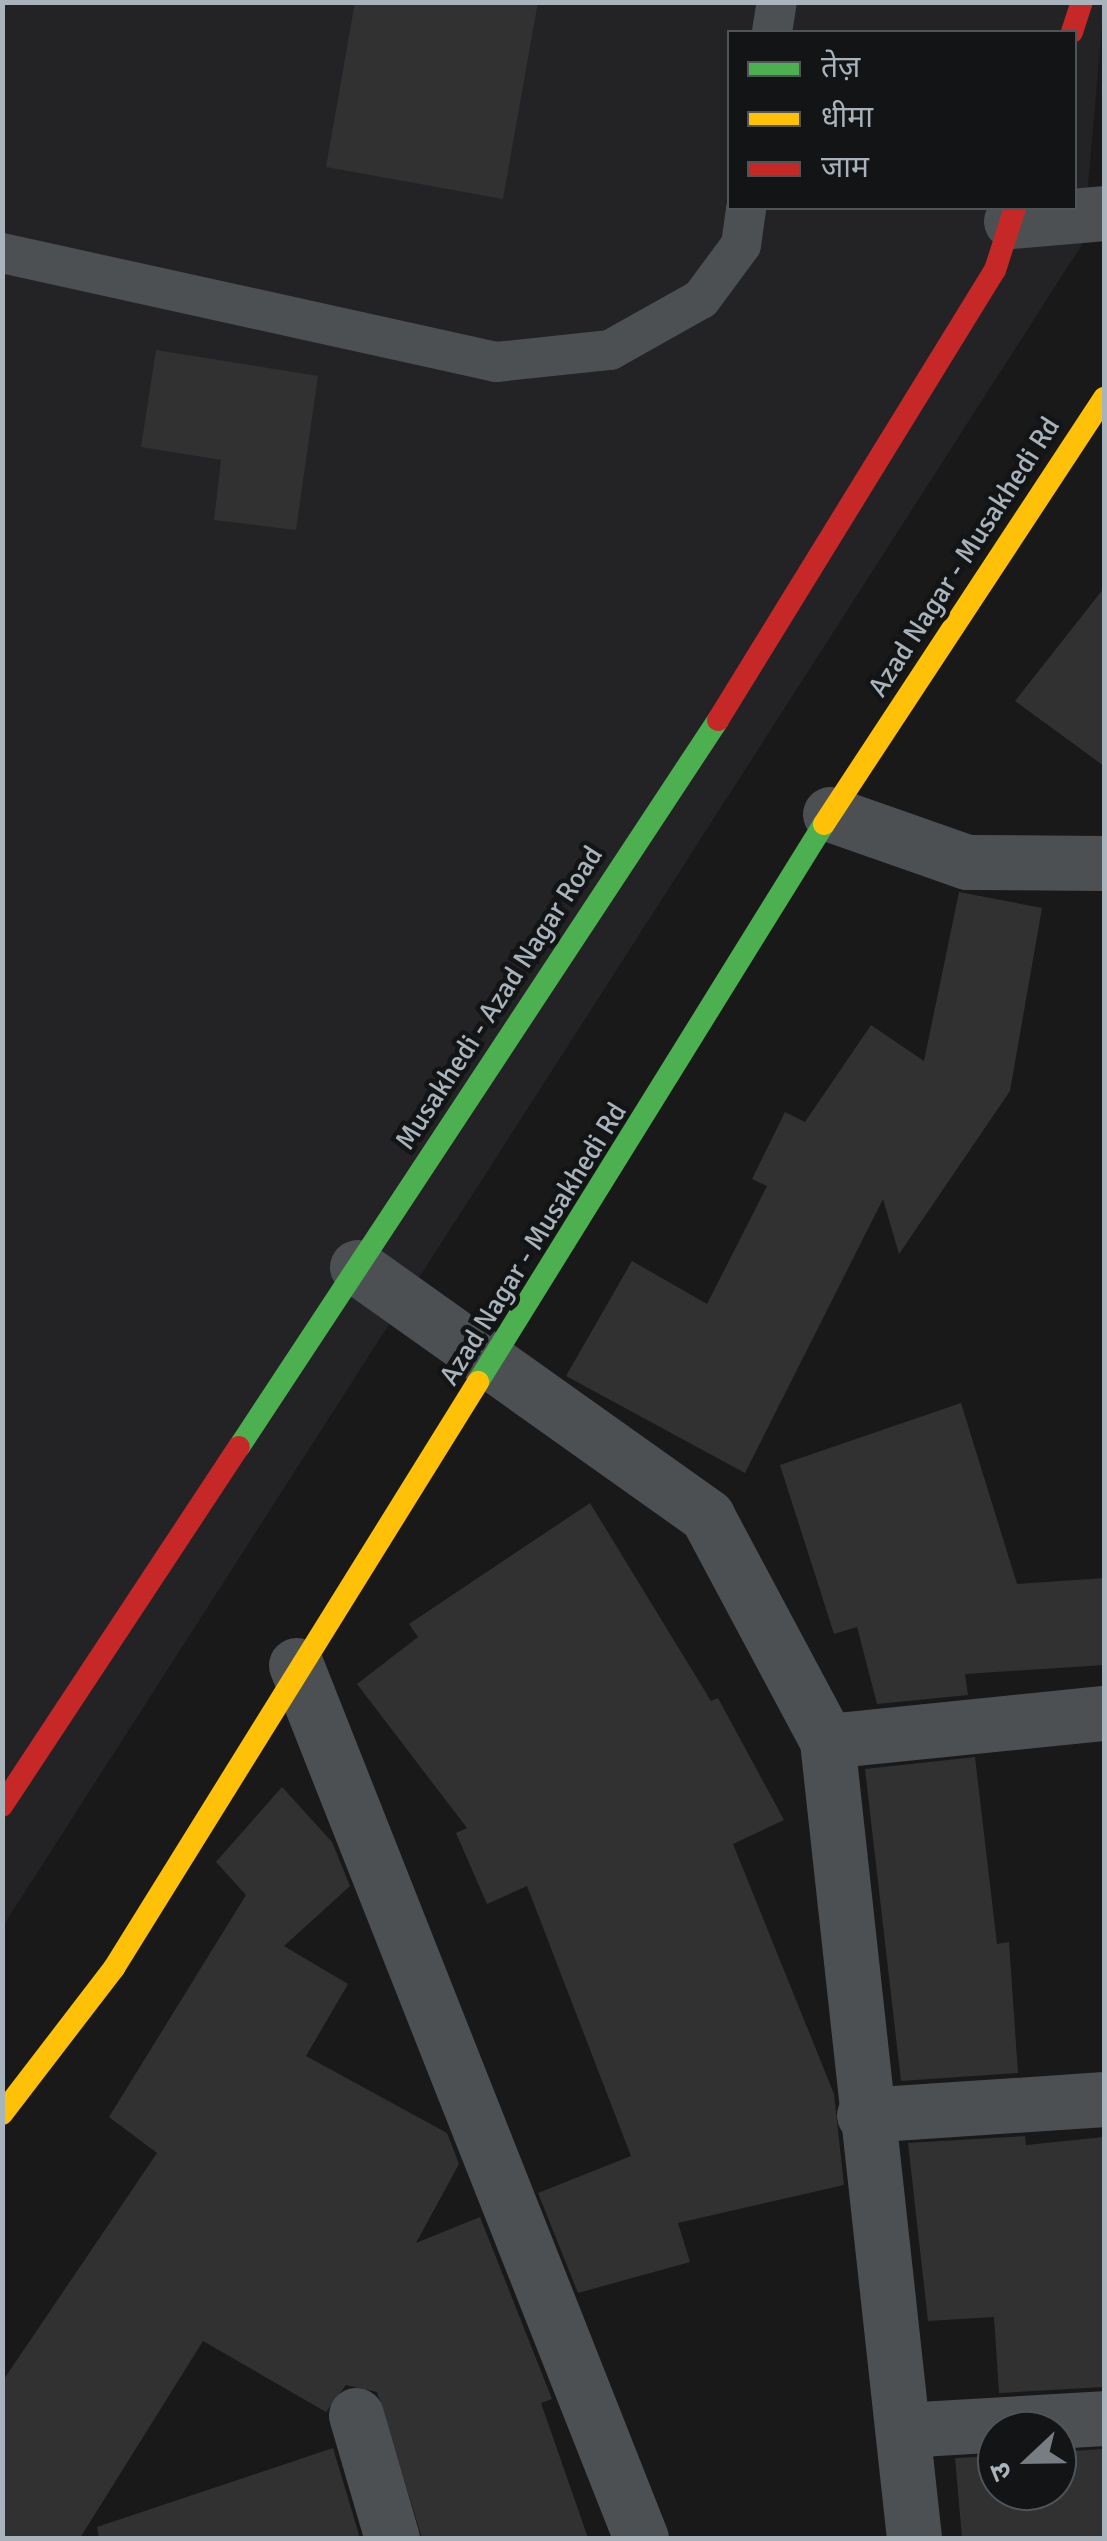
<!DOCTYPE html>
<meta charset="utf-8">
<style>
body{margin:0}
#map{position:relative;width:1107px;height:2541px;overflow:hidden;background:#19191a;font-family:Signika,"Noto Sans Devanagari",sans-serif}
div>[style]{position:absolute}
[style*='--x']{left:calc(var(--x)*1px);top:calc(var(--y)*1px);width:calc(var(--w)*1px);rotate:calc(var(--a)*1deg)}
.built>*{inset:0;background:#232326}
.building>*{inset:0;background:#313132}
.lane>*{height:40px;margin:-20px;padding:0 20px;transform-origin:20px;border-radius:20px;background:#4d5053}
.street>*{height:55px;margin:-27.5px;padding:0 27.5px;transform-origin:27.5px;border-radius:27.5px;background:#4d5053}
.fast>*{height:22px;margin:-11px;padding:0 11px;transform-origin:11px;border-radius:11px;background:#4caf50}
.slow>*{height:22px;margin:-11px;padding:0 11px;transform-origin:11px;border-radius:11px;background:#ffc107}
.jam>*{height:22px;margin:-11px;padding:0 11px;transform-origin:11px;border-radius:11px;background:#c62828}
span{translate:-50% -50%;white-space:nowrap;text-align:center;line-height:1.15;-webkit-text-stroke:9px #131416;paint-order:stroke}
.street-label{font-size:28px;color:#a9b3bb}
.frame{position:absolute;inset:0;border:5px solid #a9b3bb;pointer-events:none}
.legend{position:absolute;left:727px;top:30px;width:350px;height:180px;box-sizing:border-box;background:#131416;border:2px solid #4f5458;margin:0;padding:12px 18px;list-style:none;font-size:30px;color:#a9b3bb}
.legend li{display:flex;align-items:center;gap:20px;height:50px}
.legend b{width:50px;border:2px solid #4f5458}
.north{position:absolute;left:977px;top:2411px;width:100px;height:100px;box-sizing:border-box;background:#131416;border:2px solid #4f5458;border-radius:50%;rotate:248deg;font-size:28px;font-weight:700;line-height:40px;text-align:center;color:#a9b3bb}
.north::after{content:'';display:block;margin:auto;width:35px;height:45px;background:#777d83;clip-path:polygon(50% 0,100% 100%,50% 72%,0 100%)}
</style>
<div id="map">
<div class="built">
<div style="clip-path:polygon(evenodd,3px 3px,1104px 3px,1083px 243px,3px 1926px,3px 3px,730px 32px,1074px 32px,1074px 208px,730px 208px,730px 32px)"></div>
</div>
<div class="building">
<div style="clip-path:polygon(355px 2px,538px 2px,503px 199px,326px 167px)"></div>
<div style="clip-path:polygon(156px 350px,318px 376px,296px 530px,214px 520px,221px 460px,141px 447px)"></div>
<div style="clip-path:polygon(1104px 588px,1104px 766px,1015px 701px)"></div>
<div style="clip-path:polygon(959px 892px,1042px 908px,1010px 1091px,899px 1254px,883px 1199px,745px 1473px,566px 1376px,632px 1261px,707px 1304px,767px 1186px,752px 1179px,785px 1112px,805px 1122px,871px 1025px,924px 1061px)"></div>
<div style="clip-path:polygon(961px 1403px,1017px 1584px,1104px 1578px,1104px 1665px,965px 1674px,968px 1695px,877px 1704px,857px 1627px,834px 1634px,780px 1465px)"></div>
<div style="clip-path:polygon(590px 1503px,711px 1701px,718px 1698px,784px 1820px,733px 1844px,834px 2094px,844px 2185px,678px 2223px,690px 2262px,578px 2293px,538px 2193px,631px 2156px,527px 1886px,487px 1904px,456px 1833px,467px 1828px,357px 1684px,418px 1637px,409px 1624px)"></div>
<div style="clip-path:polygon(975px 1757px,997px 1944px,1009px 1942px,1018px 2073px,901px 2081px,865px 1769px)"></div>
<div style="clip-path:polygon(282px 1787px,332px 1842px,350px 1886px,284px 1946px,348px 1984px,306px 2056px,447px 2133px,459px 2164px,416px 2243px,480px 2217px,552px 2399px,541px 2403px,588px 2538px,422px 2538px,377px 2392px,346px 2385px,326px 2412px,203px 2341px,80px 2538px,2px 2538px,2px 2382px,157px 2153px,109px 2117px,246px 1895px,216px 1862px)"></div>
<div style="clip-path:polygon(1025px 2136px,1026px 2145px,1104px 2137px,1104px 2387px,999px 2393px,994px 2317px,928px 2321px,908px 2143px)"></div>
<div style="clip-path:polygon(333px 2448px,360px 2538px,99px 2538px,97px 2527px)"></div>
<div style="clip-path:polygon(1104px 2449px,1104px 2538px,962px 2538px,955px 2458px,997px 2456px,997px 2491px,1057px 2491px,1057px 2452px)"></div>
</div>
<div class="lane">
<div style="--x:772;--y:32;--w:30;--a:-81"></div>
<div style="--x:2;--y:253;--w:506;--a:12.44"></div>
<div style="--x:496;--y:362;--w:115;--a:-6"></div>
<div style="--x:610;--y:350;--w:104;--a:-29.3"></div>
<div style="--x:701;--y:299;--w:67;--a:-53.5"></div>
<div style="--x:741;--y:245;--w:37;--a:-82"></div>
</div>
<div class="street">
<div style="--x:1011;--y:221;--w:93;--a:-4.9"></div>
<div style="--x:830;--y:814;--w:145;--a:19.3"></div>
<div style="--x:967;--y:862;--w:137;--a:0.4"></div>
<div style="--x:357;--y:1267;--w:430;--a:35.4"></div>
<div style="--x:707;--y:1516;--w:255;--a:61.9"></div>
<div style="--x:827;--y:1741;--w:802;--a:83.77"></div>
<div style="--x:296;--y:1665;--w:939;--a:68.44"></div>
<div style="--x:827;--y:1741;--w:278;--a:-5.8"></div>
<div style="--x:864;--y:2115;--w:241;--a:-3.8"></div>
<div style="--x:356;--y:2415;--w:128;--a:73.7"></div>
<div style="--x:903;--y:2430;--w:201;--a:-3.4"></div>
</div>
<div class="fast">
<div style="--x:478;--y:1382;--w:657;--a:-58.2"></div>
<div style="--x:239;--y:1447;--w:871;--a:-56.62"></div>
</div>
<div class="slow">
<div style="--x:824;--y:824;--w:510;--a:-56.68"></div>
<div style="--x:2;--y:2114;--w:184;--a:-52.5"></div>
<div style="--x:114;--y:1968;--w:690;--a:-58.15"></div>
</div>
<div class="jam">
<div style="--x:1072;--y:32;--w:32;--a:-72"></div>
<div style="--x:718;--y:720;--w:528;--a:-58.39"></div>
<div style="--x:995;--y:270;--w:65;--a:-72.1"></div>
<div style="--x:2;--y:1806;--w:430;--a:-56.6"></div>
</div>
<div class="street-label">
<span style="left:964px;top:557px;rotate:-57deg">Azad Nagar - Musakhedi Rd</span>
<span style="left:499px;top:998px;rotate:-57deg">Musakhedi - Azad Nagar Road</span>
<span style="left:533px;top:1244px;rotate:-58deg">Azad Nagar - Musakhedi Rd</span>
</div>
<div class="frame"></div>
<ul class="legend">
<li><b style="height:12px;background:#4caf50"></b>तेज़</li>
<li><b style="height:12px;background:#ffc107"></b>धीमा</li>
<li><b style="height:12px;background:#c62828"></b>जाम</li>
</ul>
<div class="north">उ</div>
</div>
